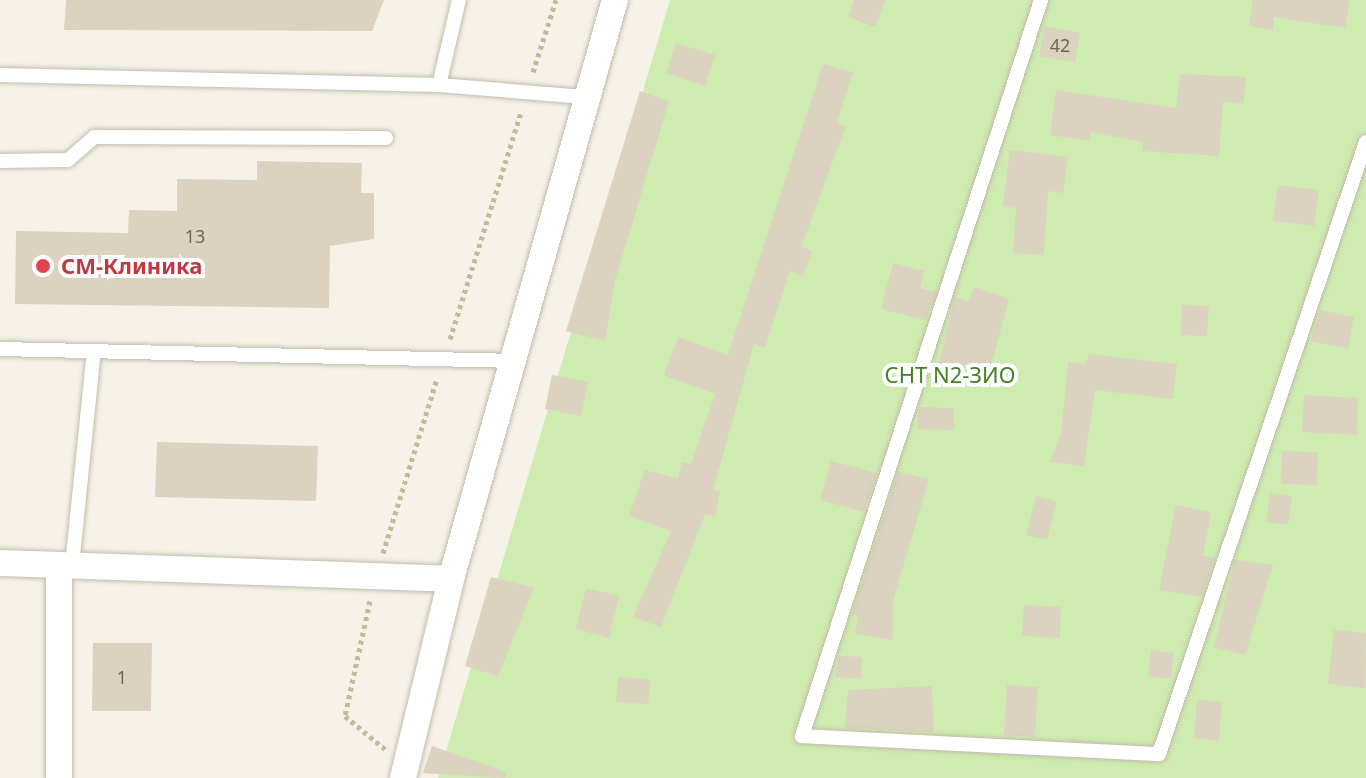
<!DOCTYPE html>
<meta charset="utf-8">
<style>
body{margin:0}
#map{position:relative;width:1366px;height:778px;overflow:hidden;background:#f6f2e9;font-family:"Noto Sans",sans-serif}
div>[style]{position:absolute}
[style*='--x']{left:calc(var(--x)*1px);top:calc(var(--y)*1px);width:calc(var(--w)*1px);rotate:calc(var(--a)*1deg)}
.green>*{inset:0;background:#ceecaf}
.building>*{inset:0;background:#dbd2c0}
.path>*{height:5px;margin-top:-2.5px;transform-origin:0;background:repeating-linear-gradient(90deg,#c5b89b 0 4px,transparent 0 8px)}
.roads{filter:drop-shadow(0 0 2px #c2bbab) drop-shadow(0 0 2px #c2bbab)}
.lane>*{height:14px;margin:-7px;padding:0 7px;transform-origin:7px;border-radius:7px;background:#fff}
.street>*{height:26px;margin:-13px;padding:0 13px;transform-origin:13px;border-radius:13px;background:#fff}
.dots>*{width:22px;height:22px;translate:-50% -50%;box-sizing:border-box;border:4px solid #fff;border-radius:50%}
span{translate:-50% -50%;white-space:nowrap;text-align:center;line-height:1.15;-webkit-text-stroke:8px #fff;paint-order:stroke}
.number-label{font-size:18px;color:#6e6759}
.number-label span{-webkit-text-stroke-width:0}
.health-label{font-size:22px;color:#be3a42;font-weight:700}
.left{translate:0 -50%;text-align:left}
.park-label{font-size:22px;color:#438124}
</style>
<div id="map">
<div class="green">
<div style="clip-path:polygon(670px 0,1366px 0,1366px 778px,438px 778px)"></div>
</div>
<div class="building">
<div style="clip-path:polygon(66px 0,384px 0,372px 31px,64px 30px)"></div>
<div style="clip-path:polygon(854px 0,885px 0,875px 27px,848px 17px)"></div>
<div style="clip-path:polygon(1253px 0,1350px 0,1345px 28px,1274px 17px,1273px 30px,1249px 26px)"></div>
<div style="clip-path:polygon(1045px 26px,1080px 33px,1075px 62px,1039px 56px)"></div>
<div style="clip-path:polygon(676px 43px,715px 55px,705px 86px,666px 73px)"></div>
<div style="clip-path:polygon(823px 64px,853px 72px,837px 123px,846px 126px,801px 247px,812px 251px,803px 276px,790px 271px,765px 348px,754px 344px,713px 490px,720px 492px,715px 517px,705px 514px,661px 627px,633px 617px,671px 531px,629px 516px,645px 470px,678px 478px,682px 462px,691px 464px,715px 394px,664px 375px,678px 337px,728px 355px)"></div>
<div style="clip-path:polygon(1180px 74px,1246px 77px,1244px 103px,1223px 102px,1219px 156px,1142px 151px,1143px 142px,1090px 132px,1089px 141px,1050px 135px,1056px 90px,1176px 108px)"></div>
<div style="clip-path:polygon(640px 91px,669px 101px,615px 281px,605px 341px,566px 331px)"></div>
<div style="clip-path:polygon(1010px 150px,1068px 157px,1063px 193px,1048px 191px,1044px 255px,1013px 253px,1016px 208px,1003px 206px)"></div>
<div style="clip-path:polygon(257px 161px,362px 163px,361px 193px,374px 193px,374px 239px,330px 246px,329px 308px,15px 304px,16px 231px,128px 233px,129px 210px,177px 211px,177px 179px,257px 180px)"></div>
<div style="clip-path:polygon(1278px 185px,1319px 190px,1314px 226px,1273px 221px)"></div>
<div style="clip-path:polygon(893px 263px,924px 271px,920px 288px,936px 292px,926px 320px,881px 309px)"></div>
<div style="clip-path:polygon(974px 287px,1009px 299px,989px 374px,938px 367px,955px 297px,969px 301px)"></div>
<div style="clip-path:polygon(1182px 305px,1209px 306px,1207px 336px,1181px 335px)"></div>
<div style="clip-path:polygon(1320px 310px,1354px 317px,1348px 349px,1311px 341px)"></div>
<div style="clip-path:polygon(1089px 354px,1177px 364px,1173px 399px,1095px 390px,1084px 466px,1050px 462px,1061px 434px,1068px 362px,1086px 364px)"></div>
<div style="clip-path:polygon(552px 375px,588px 382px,581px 416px,545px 409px)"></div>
<div style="clip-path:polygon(1304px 395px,1358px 398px,1357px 435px,1302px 432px)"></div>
<div style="clip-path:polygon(919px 407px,954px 408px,954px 430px,917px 429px)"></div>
<div style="clip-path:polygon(157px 442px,318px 446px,316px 501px,155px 497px)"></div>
<div style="clip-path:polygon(1282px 451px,1318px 452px,1317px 485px,1281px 484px)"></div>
<div style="clip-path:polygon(831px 461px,877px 473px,864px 512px,820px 500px)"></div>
<div style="clip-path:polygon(898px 472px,929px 479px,893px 601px,893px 640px,855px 634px,858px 616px,852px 615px)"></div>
<div style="clip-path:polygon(1270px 493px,1292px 496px,1288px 525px,1266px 522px)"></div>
<div style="clip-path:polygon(1036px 496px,1057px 502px,1047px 540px,1026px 535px)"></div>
<div style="clip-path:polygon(1176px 505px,1211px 512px,1203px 556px,1215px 557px,1202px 597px,1159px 590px)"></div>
<div style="clip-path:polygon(1235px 560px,1273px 565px,1245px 655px,1214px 647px)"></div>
<div style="clip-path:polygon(491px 577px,534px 588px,498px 676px,465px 666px)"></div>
<div style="clip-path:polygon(586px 588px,619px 596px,609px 638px,576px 629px)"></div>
<div style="clip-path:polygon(1024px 605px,1061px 607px,1060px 638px,1022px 636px)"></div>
<div style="clip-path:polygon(1334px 630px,1366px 633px,1365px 688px,1328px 684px)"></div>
<div style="clip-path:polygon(93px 643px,152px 643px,151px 711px,92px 711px)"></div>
<div style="clip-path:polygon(1151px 650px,1174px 653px,1171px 679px,1148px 676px)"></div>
<div style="clip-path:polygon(839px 656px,862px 657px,861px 679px,835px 677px)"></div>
<div style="clip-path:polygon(618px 677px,651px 680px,648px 704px,616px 702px)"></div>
<div style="clip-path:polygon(1007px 685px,1038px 687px,1035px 737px,1004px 735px)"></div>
<div style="clip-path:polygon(932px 686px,934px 732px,845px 728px,848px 690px)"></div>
<div style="clip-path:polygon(1197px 700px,1222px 702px,1219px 741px,1194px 738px)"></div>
<div style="clip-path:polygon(432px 746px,506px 772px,505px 778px,423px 773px)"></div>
</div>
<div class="path">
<div style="--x:533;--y:72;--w:76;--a:-72.3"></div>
<div style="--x:450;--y:339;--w:238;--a:-72.6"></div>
<div style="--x:383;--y:553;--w:182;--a:-72.8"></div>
<div style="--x:370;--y:601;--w:118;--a:102.3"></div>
<div style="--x:345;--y:716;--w:52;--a:39.5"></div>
</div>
<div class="roads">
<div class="lane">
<div style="--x:1041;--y:0;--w:774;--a:107.99"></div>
<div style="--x:802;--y:736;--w:357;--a:2.9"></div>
<div style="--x:1159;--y:754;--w:646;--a:-71.31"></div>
<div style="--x:0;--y:75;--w:439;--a:1.3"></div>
<div style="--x:439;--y:85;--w:146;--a:4.7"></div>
<div style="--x:439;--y:85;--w:87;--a:-76.8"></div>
<div style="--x:0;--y:161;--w:68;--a:-0.8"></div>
<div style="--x:68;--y:160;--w:35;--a:-41"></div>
<div style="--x:94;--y:137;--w:292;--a:0.2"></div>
<div style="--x:0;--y:349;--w:515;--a:1.33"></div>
<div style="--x:72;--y:566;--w:216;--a:-84.2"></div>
</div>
<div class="street">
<div style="--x:0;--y:563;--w:451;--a:2"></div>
<div style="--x:59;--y:778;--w:213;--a:-90"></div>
<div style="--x:403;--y:778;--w:205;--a:-76.4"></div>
<div style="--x:451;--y:579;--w:602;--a:-74.19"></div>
</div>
</div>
<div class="dots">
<div style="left:43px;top:266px;background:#e0444e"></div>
</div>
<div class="number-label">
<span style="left:1060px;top:45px">42</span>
<span style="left:195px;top:236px">13</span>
<span style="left:122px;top:677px">1</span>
</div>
<div class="health-label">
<span class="left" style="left:61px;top:266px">СМ-Клиника</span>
</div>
<div class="park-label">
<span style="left:950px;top:375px">СНТ N2-ЗИО</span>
</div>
</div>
